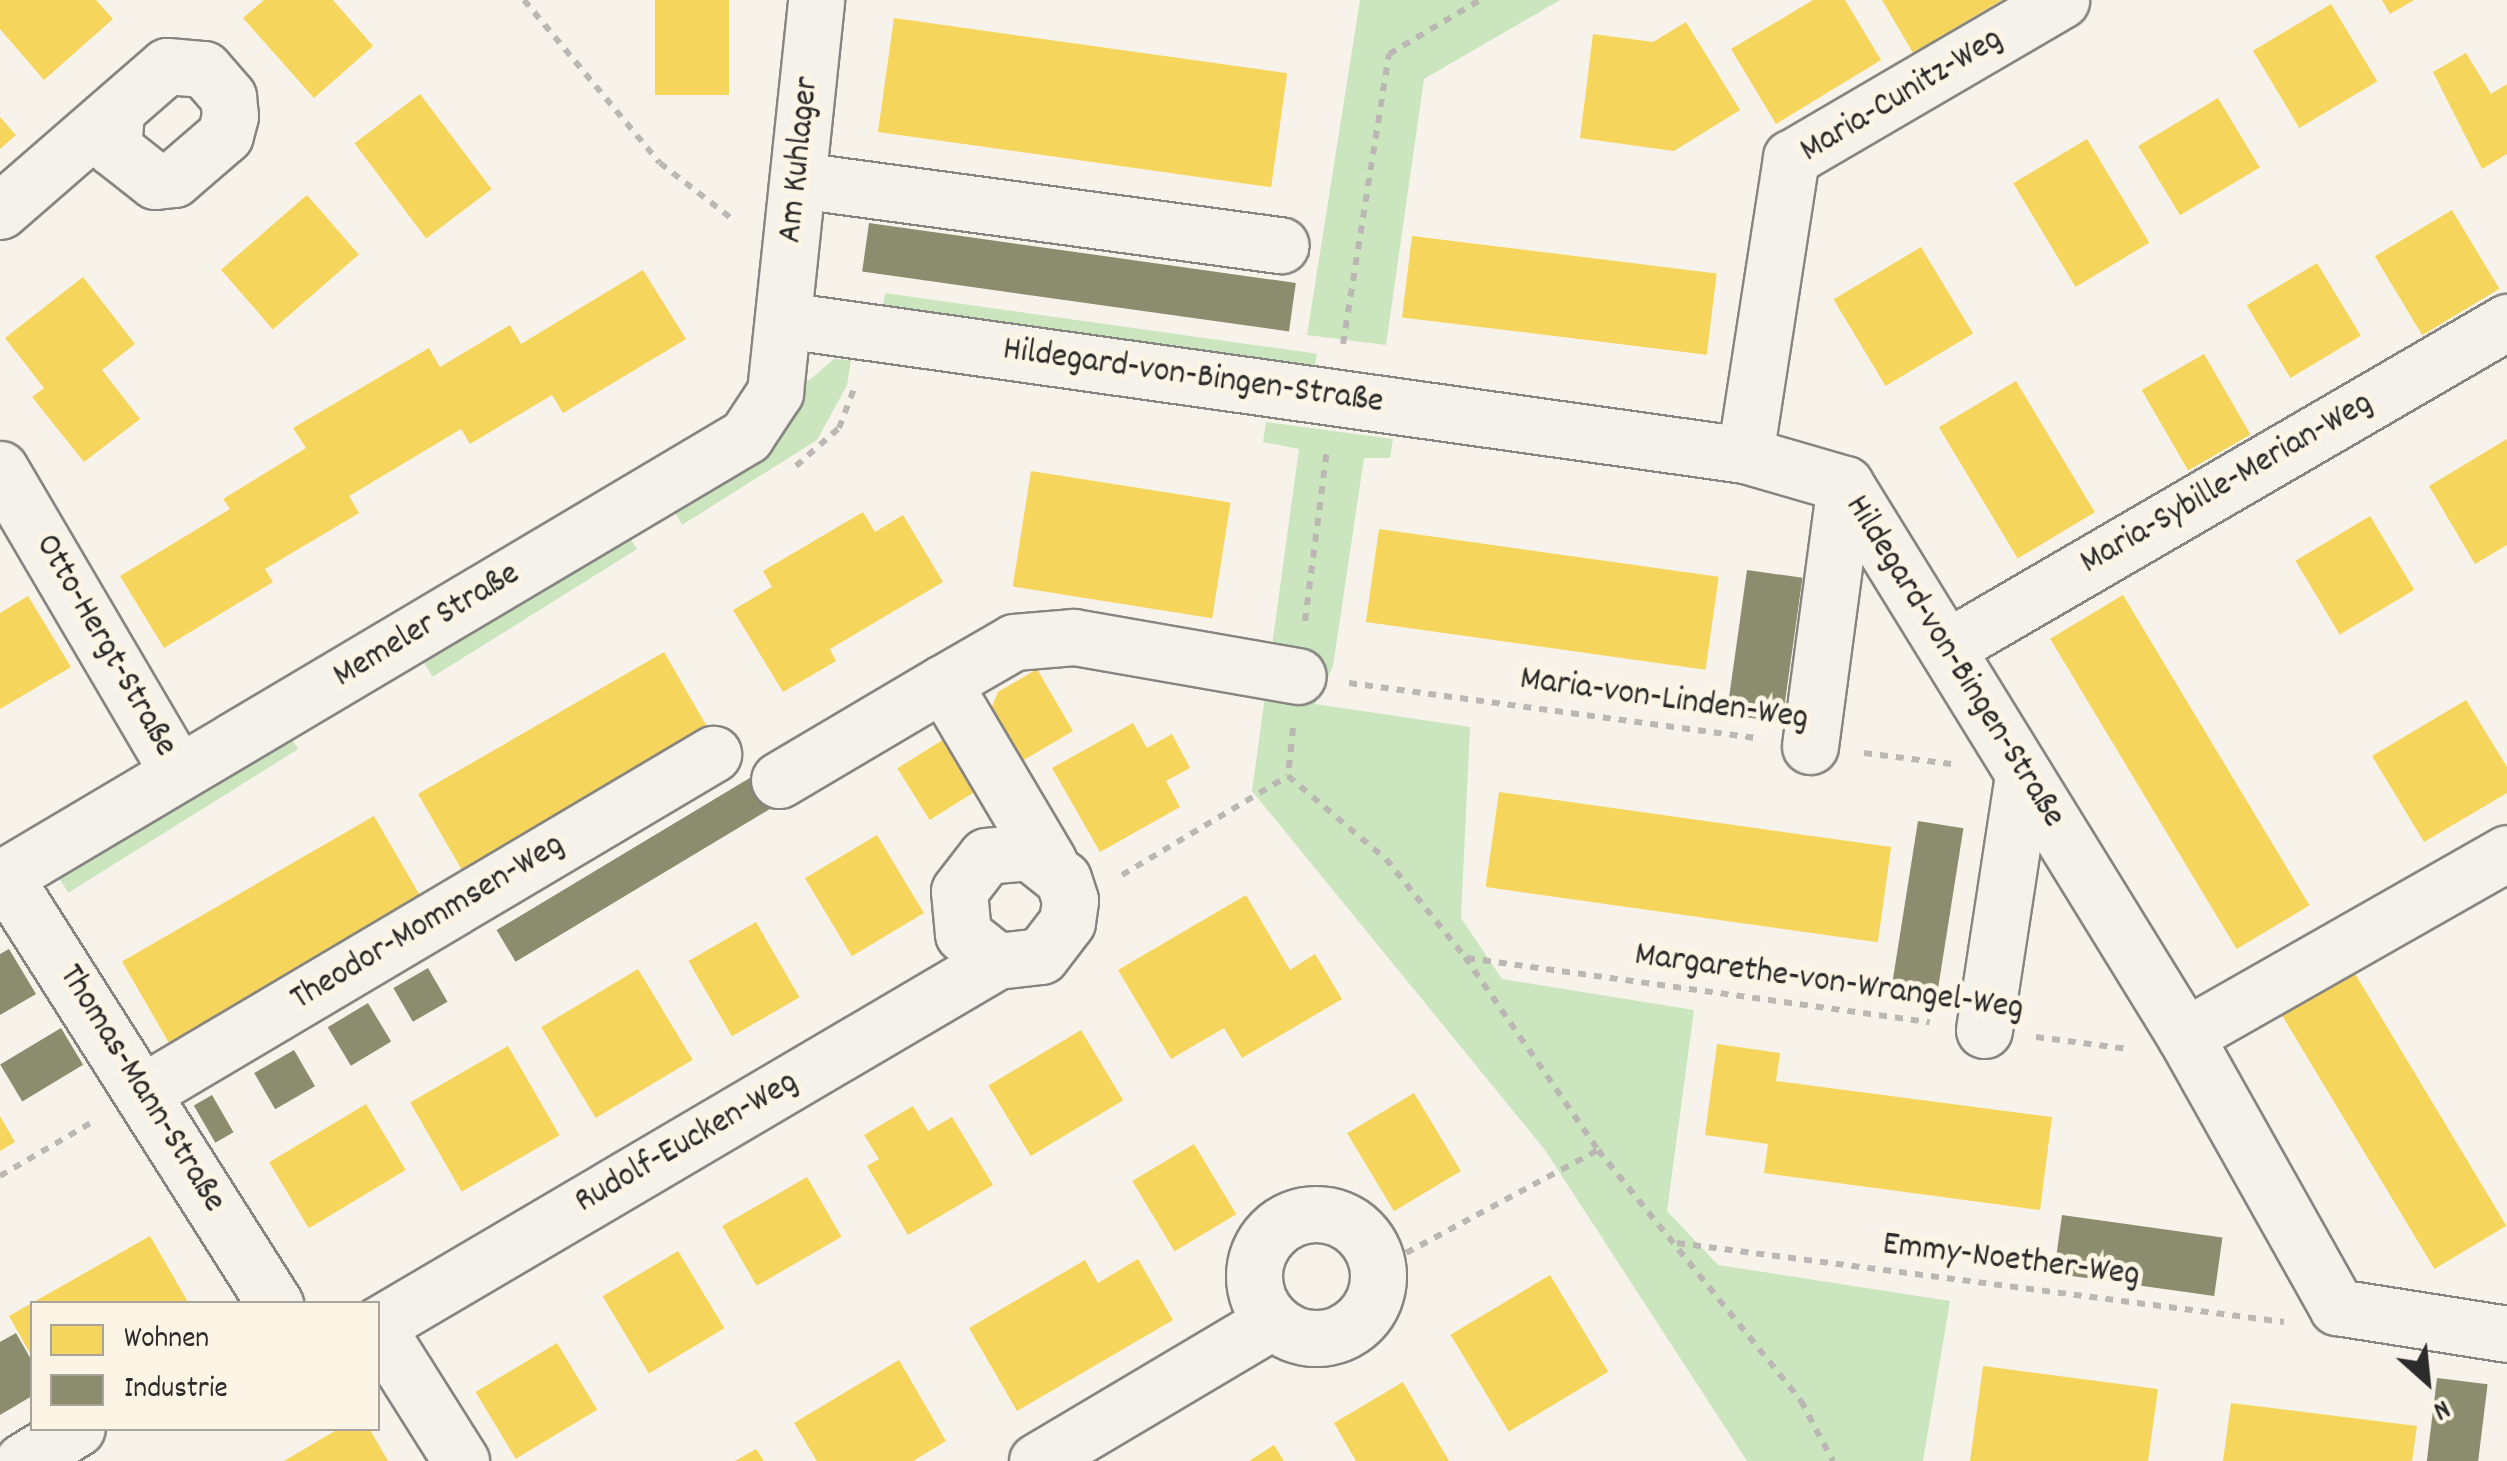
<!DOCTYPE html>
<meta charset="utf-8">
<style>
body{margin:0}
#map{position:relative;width:2507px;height:1461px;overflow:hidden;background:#f7f3ea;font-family:Dekko,sans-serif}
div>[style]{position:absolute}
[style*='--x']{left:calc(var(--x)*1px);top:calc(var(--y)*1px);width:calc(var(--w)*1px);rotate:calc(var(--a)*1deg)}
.green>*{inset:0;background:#cbe5bf;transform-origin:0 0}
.homes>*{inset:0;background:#f6d55c;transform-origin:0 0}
.industry>*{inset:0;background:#8c8c6e;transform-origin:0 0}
.path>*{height:6px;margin-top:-3px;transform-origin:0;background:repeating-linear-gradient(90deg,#bbb8b4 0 8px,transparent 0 16px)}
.roads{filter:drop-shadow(2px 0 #878581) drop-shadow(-2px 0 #878581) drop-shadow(0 2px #878581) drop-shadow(0 -2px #878581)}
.minor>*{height:55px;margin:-27.5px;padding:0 27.5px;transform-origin:27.5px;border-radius:27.5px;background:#f5f2ec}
.minor>.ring{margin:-27.5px;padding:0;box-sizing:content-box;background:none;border:55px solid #f5f2ec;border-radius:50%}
span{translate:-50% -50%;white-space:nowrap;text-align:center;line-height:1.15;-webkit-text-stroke:10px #fcf5e5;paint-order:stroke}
.street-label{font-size:35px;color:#2b2b2b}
.legend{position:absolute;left:30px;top:1301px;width:350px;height:130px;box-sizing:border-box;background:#fcf5e5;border:2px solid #a8a49b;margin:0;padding:12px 18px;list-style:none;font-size:30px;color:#2b2b2b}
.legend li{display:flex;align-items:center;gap:20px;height:50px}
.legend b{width:50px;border:2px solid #a8a49b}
.north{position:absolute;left:2377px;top:1331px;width:100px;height:100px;-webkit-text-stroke:8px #fcf5e5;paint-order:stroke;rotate:153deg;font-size:28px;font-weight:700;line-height:40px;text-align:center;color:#2b2b2b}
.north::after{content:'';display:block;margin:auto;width:35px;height:45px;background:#2b2b2b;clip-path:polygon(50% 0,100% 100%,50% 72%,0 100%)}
</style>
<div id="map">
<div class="green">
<i style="clip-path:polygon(1360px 0,1560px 0,1424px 79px,1386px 345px,1307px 335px)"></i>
<i style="left:885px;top:293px;width:436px;height:27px;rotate:8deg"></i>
<i style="clip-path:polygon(834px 359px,851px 360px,847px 385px,817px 440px,682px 525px,672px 507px,766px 451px,800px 388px)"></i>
<i style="clip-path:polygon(1266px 422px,1393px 439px,1390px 458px,1364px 458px,1333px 666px,1315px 704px,1470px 727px,1461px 918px,1502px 979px,1694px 1010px,1667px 1211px,1718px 1265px,1950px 1301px,1923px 1461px,1747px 1461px,1545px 1150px,1252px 791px,1299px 449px,1263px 442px)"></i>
<i style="left:627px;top:533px;width:19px;height:241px;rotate:58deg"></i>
<i style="left:288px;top:733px;width:19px;height:271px;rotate:58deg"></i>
</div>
<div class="homes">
<i style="clip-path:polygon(0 0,96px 0,113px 19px,44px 80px,0 29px)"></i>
<i style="clip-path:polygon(264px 0,333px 0,373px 46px,314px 98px,243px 18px)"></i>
<i style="left:655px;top:0;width:74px;height:95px"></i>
<i style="clip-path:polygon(1813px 0,1845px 0,1881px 60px,1776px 124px,1731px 49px)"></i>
<i style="clip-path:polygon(1882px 0,2002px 0,1913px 53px)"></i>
<i style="clip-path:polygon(2382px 0,2414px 0,2390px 14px)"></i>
<i style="left:2331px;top:4px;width:90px;height:91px;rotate:59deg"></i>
<i style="left:894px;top:18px;width:397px;height:115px;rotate:8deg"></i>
<i style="clip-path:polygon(1686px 22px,1740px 110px,1674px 151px,1580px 138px,1593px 34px,1653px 42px)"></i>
<i style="clip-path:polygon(2466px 53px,2491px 94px,2507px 84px,2507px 154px,2482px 169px,2433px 72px)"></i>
<i style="left:420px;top:94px;width:119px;height:82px;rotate:53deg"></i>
<i style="left:2218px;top:98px;width:81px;height:93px;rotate:59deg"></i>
<i style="clip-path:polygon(0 117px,16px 135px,0 149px)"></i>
<i style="left:2087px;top:139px;width:121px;height:86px;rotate:59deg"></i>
<i style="left:307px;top:195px;width:79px;height:114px;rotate:49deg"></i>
<i style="left:2452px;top:210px;width:92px;height:90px;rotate:59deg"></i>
<i style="left:1412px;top:236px;width:307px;height:82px;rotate:7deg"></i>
<i style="left:1921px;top:247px;width:101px;height:102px;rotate:59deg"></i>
<i style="left:2317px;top:263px;width:85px;height:82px;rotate:59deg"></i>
<i style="clip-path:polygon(643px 270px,686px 339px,563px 413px,552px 395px,470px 444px,461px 429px,349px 496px,359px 513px,265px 569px,273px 582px,164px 648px,120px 576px,230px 509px,223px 499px,306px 448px,293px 428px,429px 348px,440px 367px,510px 325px,521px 344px)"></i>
<i style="clip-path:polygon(83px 277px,135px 344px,102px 370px,140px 419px,84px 462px,32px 397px,44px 388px,5px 338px)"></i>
<i style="left:2204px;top:354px;width:93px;height:72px;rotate:60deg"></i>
<i style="left:2016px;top:381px;width:153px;height:90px;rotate:59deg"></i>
<i style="clip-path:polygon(2507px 439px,2507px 545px,2475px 564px,2429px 486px)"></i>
<i style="left:1031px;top:471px;width:202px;height:117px;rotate:9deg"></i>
<i style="clip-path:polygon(863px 512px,875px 532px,903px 515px,943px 582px,830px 649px,836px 661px,783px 692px,733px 610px,772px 587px,763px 571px)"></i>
<i style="left:2370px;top:516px;width:86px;height:87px;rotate:59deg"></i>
<i style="left:1379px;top:529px;width:343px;height:94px;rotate:8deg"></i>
<i style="left:2123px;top:595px;width:362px;height:85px;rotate:59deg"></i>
<i style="clip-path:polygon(28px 596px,71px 667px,0 709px,0 613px)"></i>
<i style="left:664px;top:652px;width:94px;height:284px;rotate:60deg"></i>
<i style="clip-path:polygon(1037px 669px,1073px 731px,1012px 767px,986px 721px,998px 692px)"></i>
<i style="clip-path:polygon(2466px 700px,2507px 767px,2507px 793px,2424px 842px,2372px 756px)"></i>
<i style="clip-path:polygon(1133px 723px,1147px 748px,1172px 734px,1190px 768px,1166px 781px,1180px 807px,1100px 852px,1052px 768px)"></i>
<i style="left:949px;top:736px;width:61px;height:61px;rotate:58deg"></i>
<i style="left:1499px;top:792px;width:396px;height:96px;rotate:8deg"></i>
<i style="left:374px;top:816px;width:95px;height:291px;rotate:60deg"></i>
<i style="left:877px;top:835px;width:91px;height:84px;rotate:59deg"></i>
<i style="clip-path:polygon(1246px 895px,1290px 970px,1315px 954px,1342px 999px,1242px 1058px,1224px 1028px,1171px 1059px,1118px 970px)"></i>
<i style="left:756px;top:922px;width:87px;height:78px;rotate:60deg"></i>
<i style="left:638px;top:969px;width:106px;height:113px;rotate:59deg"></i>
<i style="left:2354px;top:972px;width:296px;height:84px;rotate:59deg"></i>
<i style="left:1081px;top:1030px;width:82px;height:108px;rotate:59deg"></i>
<i style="clip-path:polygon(1717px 1044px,1780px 1053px,1776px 1081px,2052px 1117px,2040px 1210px,1764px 1173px,1768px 1144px,1705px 1135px)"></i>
<i style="left:508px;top:1046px;width:103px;height:113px;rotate:60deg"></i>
<i style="left:1414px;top:1093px;width:91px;height:78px;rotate:59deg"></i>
<i style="left:366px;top:1104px;width:77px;height:113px;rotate:59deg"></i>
<i style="clip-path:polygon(913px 1106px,928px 1131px,952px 1117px,993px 1185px,908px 1235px,867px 1166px,879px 1159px,864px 1135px)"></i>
<i style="clip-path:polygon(0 1116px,15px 1142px,0 1151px)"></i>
<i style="left:1194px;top:1144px;width:82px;height:72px;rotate:59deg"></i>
<i style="left:807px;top:1177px;width:69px;height:98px;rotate:60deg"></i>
<i style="clip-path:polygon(150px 1236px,188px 1302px,32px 1304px,32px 1357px,9px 1316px)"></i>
<i style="left:678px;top:1251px;width:90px;height:88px;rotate:59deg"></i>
<i style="clip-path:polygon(1138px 1259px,1173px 1320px,1017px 1411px,969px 1328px,1085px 1260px,1098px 1283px)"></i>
<i style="left:1550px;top:1275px;width:113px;height:116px;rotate:59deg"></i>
<i style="left:557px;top:1343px;width:78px;height:95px;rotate:59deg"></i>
<i style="clip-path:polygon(899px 1360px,946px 1441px,913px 1461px,817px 1461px,794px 1423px)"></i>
<i style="clip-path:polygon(1983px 1366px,2158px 1389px,2148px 1461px,1970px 1461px)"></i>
<i style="clip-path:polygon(1403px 1382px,1449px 1461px,1356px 1461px,1334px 1423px)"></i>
<i style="clip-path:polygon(2231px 1403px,2417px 1426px,2412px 1461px,2223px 1461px)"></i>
<i style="clip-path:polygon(340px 1428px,369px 1428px,388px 1461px,284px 1461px)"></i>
<i style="clip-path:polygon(1274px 1445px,1284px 1461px,1249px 1461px)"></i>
<i style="clip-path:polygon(756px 1449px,764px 1461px,735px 1461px)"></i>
</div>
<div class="industry">
<i style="left:869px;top:223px;width:431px;height:49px;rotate:8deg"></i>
<i style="left:1747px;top:570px;width:56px;height:146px;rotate:8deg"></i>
<i style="left:758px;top:773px;width:37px;height:305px;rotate:59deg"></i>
<i style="left:1918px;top:821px;width:46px;height:174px;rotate:9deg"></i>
<i style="clip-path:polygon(9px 949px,36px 994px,0 1015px,0 954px)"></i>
<i style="left:428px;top:968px;width:39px;height:40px;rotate:60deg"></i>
<i style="left:368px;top:1003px;width:45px;height:47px;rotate:59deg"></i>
<i style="left:61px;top:1028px;width:43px;height:71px;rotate:59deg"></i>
<i style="left:294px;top:1050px;width:42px;height:46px;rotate:60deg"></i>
<i style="left:212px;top:1095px;width:43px;height:21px;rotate:60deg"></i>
<i style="left:2062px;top:1215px;width:162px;height:59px;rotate:8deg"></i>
<i style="clip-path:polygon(16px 1333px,32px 1361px,32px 1396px,0 1415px,0 1342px)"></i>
<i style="left:2437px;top:1378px;width:51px;height:84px;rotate:7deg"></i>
</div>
<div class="path">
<i style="--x:524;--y:0;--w:212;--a:50.2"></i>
<i style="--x:660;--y:163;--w:96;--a:37.8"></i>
<i style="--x:1343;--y:344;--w:294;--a:-81"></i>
<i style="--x:1389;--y:54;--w:106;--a:-30.7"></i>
<i style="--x:796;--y:466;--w:57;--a:-41.5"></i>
<i style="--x:839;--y:428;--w:45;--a:-69.1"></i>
<i style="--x:1305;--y:621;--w:172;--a:-82.7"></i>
<i style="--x:1349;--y:683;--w:412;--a:7.7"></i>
<i style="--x:1293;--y:728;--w:48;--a:95.9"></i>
<i style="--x:1288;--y:776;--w:128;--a:40.3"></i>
<i style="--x:1386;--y:859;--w:126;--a:51.1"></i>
<i style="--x:1465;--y:957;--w:234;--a:55.4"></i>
<i style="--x:1598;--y:1150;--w:323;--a:51"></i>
<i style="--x:1801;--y:1401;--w:68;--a:61.9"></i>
<i style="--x:1864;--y:753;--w:88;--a:7.2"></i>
<i style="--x:1122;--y:875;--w:193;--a:-30.8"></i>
<i style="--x:1467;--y:958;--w:467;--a:7.9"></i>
<i style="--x:2036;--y:1037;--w:93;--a:7.4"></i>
<i style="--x:0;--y:1176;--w:109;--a:-30.3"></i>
<i style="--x:1677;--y:1243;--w:612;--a:7.42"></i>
<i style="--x:1378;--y:1268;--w:250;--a:-28.2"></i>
</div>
<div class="roads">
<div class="minor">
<i style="--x:798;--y:180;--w:487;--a:7.7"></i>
<i style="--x:0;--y:211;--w:221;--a:-41"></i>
<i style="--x:167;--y:66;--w:37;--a:5"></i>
<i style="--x:204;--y:69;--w:37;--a:49"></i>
<i style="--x:228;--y:97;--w:19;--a:84"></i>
<i style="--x:230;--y:116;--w:20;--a:105"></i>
<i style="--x:225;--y:135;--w:67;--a:139.2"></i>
<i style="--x:174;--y:179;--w:19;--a:174"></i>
<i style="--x:155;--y:181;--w:53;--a:-141.8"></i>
<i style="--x:113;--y:148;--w:37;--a:-85"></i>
<i style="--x:784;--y:320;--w:970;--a:8"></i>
<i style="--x:1745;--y:455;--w:104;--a:16.2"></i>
<i style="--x:1845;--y:484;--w:648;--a:58.37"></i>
<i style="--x:2185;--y:1036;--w:311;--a:60.7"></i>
<i style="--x:2337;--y:1307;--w:172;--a:9"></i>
<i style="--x:1745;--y:455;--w:301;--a:-81.2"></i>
<i style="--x:1791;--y:158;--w:313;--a:-30.3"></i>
<i style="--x:0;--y:469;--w:352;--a:59.6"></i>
<i style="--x:1948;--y:647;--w:647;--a:-30.17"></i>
<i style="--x:1810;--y:746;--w:264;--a:-82.4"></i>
<i style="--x:779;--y:780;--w:191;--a:-30.6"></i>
<i style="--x:1049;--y:862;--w:208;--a:-120.6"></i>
<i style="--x:943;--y:683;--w:82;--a:-30"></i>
<i style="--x:1014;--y:642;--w:60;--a:-4.8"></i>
<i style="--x:1074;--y:637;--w:227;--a:9.9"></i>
<i style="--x:4;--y:876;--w:507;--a:57.66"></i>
<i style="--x:0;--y:879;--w:868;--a:-30.7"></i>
<i style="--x:746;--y:436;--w:53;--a:-56.6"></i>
<i style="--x:775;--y:392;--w:394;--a:-84"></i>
<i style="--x:1984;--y:1030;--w:259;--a:-81.3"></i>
<i style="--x:2185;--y:1036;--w:370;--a:-29.6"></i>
<i style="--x:143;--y:1092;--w:663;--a:-30.67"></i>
<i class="ring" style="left:1254px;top:1214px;width:69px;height:69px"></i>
<i style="--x:378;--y:1325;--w:718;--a:-30.46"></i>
<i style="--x:997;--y:961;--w:44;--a:-6.5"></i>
<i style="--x:1041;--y:956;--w:43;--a:-52.6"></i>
<i style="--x:1067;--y:922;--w:22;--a:-82"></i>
<i style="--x:1070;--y:900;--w:22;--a:-108"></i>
<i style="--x:1063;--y:879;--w:43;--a:-141.5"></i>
<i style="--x:1029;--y:852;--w:43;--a:174.7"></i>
<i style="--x:986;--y:856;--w:44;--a:127.6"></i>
<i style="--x:959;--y:891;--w:43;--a:84.7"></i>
<i style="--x:963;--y:934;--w:43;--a:38.5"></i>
<i style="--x:378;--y:1329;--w:156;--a:57.8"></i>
<i style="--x:23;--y:1461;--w:63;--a:-31.4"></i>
<i style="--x:1037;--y:1461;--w:274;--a:-30.7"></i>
</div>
</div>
<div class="street-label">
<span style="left:1902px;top:96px;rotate:-31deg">Maria-Cunitz-Weg</span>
<span style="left:800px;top:160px;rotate:-84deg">Am Kuhlager</span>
<span style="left:1193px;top:377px;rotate:8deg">Hildegard-von-Bingen-Straße</span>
<span style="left:2227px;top:484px;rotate:-30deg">Maria-Sybille-Merian-Weg</span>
<span style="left:427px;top:626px;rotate:-31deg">Memeler Straße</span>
<span style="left:105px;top:646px;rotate:60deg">Otto-Hergt-Straße</span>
<span style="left:1954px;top:662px;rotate:58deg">Hildegard-von-Bingen-Straße</span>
<span style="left:1664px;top:700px;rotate:8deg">Maria-von-Linden-Weg</span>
<span style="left:428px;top:923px;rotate:-31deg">Theodor-Mommsen-Weg</span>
<span style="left:1829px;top:983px;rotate:8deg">Margarethe-von-Wrangel-Weg</span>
<span style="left:141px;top:1089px;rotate:58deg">Thomas-Mann-Straße</span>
<span style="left:687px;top:1143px;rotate:-30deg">Rudolf-Eucken-Weg</span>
<span style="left:2011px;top:1261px;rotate:7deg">Emmy-Noether-Weg</span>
</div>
<ul class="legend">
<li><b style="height:28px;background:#f6d55c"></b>Wohnen</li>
<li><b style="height:28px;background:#8c8c6e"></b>Industrie</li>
</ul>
<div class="north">N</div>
</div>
